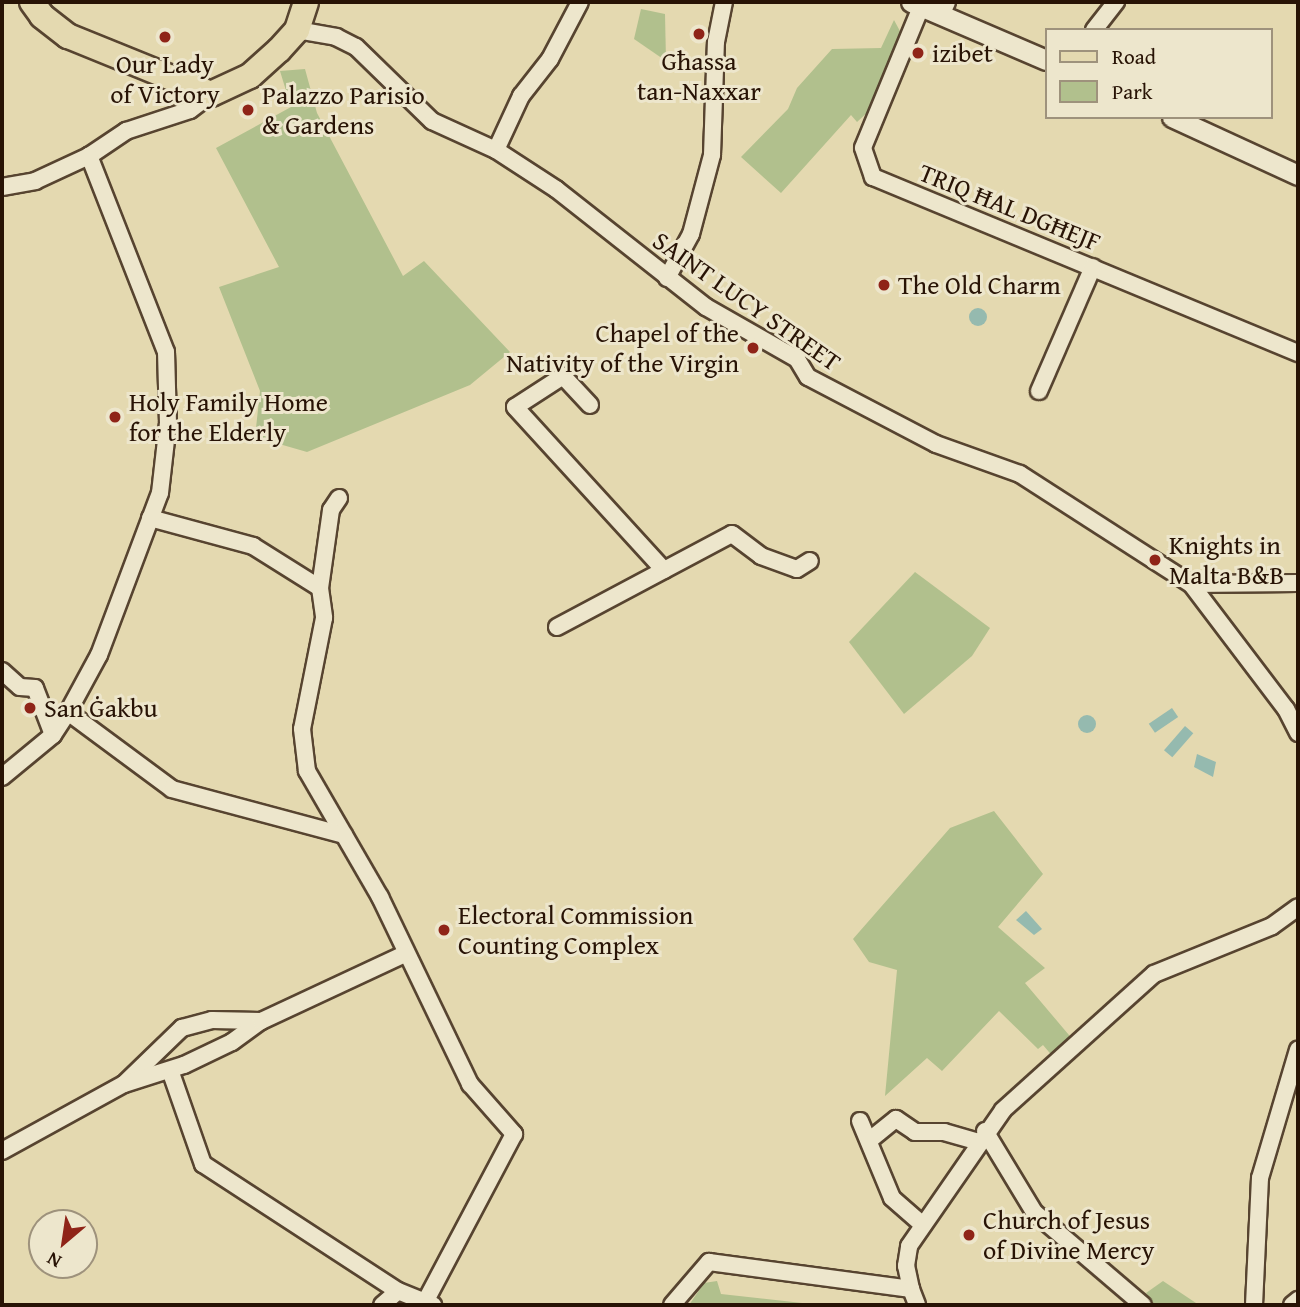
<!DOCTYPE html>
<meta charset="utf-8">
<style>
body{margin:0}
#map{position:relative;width:1300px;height:1307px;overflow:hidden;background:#e4d9b0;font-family:"Gentium Book Plus",serif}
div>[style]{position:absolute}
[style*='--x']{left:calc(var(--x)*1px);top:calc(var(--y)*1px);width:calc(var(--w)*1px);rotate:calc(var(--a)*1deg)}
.green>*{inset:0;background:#b1c08d}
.water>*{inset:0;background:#95baaf;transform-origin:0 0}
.round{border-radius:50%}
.roads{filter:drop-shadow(2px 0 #574430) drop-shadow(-2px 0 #574430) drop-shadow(0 2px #574430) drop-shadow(0 -2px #574430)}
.minor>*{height:16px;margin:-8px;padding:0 8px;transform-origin:8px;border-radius:8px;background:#ede6cc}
.tertiary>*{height:19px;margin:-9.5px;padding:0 9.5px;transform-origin:9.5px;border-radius:9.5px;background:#ede6cc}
.primary>*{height:24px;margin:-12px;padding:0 12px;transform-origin:12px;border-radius:12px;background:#e4d9b0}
.dots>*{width:19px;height:19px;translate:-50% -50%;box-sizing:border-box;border:4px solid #ede6cc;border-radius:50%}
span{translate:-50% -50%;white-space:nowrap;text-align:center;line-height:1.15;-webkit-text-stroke:6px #ede6cc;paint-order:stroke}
.poi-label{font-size:26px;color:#281305}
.left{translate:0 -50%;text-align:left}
.right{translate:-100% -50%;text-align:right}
.street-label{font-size:26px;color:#281305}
.frame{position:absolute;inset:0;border:4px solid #281305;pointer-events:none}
.legend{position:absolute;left:1045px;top:28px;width:228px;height:91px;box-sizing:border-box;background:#ede6cc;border:2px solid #9e927c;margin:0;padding:9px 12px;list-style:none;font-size:21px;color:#281305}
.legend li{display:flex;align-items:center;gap:14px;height:35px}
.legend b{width:35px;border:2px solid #9e927c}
.north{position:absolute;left:28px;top:1209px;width:70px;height:70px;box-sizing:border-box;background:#ede6cc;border:2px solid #9e927c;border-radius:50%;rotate:209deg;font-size:19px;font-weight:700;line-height:28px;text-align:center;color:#281305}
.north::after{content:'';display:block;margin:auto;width:24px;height:32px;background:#8f2418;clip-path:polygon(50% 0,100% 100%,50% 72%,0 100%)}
</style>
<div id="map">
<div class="green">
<i style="clip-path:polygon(641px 9px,665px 14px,666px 61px,634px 39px)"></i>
<i style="clip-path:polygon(894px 20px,901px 33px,870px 110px,857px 122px,851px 115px,781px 193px,741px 157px,788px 109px,797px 88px,832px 49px,881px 48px)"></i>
<i style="clip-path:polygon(305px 69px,317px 113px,403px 276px,424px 261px,510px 352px,470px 385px,307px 452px,255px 437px,260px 391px,219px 287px,279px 267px,216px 148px,291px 107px,280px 71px)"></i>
<i style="clip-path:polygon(915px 572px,990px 628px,972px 656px,904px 714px,849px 642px)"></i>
<i style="clip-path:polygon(994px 811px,1043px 874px,998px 927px,1045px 968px,1025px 983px,1074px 1041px,1054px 1058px,1043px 1045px,1038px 1049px,999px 1011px,942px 1071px,927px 1058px,885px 1096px,897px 970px,869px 962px,853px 939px,950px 828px)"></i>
<i style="clip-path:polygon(717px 1281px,721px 1294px,820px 1305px,689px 1305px,704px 1283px)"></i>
<i style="clip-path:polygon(1163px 1281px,1199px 1305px,1154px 1305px,1146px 1293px)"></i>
</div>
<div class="water">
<i class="round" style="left:969px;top:308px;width:18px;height:18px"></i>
<i style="left:1172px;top:708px;width:11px;height:28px;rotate:56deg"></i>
<i class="round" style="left:1078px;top:715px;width:18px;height:18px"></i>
<i style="left:1185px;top:726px;width:11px;height:32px;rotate:41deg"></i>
<i style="clip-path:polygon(1197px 754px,1216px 762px,1213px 777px,1194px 767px)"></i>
<i style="clip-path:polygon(1026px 911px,1042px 929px,1034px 935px,1016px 920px)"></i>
</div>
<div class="roads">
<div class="minor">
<i style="--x:921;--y:7;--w:152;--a:112.4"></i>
<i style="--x:863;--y:148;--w:31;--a:71"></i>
<i style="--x:873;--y:177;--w:460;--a:22.5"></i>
<i style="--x:941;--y:15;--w:14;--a:-65"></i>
<i style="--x:297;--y:30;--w:40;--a:10"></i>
<i style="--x:336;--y:37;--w:22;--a:27"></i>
<i style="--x:356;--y:47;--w:106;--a:44.2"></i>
<i style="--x:432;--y:121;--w:70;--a:24.4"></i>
<i style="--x:496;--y:150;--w:72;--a:33"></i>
<i style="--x:556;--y:189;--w:191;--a:38.2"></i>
<i style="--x:706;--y:307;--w:105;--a:29.7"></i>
<i style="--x:797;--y:359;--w:21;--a:59"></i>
<i style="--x:808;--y:377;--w:144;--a:27.6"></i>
<i style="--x:936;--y:444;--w:89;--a:19.7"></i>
<i style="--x:1020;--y:474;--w:203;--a:32.8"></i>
<i style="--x:1191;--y:584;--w:157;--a:52.8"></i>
<i style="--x:1286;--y:709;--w:27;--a:63"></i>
<i style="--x:1094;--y:30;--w:36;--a:-52"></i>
<i style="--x:496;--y:150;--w:60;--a:-65.2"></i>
<i style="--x:521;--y:96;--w:47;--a:-51.9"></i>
<i style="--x:550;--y:59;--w:64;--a:-62.2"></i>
<i style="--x:2;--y:187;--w:34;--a:-10"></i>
<i style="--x:35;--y:181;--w:60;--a:-24.8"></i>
<i style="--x:89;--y:156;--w:45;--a:-34"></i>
<i style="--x:126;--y:131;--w:67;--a:-18.2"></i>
<i style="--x:190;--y:110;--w:26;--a:-37"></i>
<i style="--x:667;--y:278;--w:50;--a:-61.4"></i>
<i style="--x:691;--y:234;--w:82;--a:-75.1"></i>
<i style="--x:712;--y:155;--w:113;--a:-88"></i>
<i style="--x:716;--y:42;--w:41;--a:-78.7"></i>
<i style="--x:1039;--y:391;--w:135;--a:-66.5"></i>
<i style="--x:590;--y:405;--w:40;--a:-133"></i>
<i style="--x:563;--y:376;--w:57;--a:147.1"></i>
<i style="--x:515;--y:407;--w:221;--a:47.6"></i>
<i style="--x:339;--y:498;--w:14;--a:124"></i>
<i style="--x:331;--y:510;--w:79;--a:98"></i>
<i style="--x:320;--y:588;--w:30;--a:82"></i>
<i style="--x:324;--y:618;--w:113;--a:101.2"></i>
<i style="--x:302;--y:729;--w:42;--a:83.2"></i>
<i style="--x:307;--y:771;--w:146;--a:59.9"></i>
<i style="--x:380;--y:897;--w:208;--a:64.3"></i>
<i style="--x:470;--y:1084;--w:67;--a:48.7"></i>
<i style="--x:514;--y:1134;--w:190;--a:117.9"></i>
<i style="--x:150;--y:518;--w:107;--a:15.2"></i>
<i style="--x:253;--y:546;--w:79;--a:32.1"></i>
<i style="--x:1191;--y:584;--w:107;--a:-0.5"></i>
<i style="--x:557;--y:627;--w:198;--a:-28"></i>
<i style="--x:732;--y:534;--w:36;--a:37"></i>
<i style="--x:761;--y:556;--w:38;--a:20"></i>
<i style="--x:797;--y:569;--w:15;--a:-32"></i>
<i style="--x:2;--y:671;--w:24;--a:42"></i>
<i style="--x:20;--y:687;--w:15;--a:4"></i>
<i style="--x:35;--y:688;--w:50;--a:69"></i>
<i style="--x:68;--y:712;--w:129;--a:36.5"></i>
<i style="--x:172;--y:789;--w:178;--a:15"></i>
<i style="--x:2;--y:777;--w:66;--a:-39.5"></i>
<i style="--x:53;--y:735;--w:27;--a:-57"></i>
<i style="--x:68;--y:712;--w:65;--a:-61.5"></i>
<i style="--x:99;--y:655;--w:173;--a:-69.4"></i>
<i style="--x:160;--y:493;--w:70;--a:-83.5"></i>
<i style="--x:168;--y:423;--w:71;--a:-91.6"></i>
<i style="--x:166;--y:352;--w:211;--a:-111.4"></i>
<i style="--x:170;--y:1070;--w:100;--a:70.7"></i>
<i style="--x:203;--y:1164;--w:233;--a:33.1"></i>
<i style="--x:398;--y:1291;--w:38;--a:22"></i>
<i style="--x:126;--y:1082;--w:78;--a:-44"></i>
<i style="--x:182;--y:1028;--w:31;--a:-15"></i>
<i style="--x:212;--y:1020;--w:49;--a:1.2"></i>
<i style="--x:860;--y:1121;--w:83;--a:67.4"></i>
<i style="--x:892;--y:1198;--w:41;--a:41.1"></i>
<i style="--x:985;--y:1131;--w:95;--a:58.8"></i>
<i style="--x:1034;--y:1212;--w:143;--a:40.5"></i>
<i style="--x:871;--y:1139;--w:32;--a:-39"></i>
<i style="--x:896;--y:1119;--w:23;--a:34"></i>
<i style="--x:915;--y:1132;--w:29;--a:0"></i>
<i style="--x:944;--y:1132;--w:35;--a:16"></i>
<i style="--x:2;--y:1151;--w:139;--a:-28.8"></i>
<i style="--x:124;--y:1084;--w:63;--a:-17.6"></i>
<i style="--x:184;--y:1065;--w:53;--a:-25.6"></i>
<i style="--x:232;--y:1042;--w:36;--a:-36"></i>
<i style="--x:261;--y:1021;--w:159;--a:-25"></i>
<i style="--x:911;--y:1289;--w:24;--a:-102"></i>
<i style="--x:906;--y:1266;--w:20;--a:-81"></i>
<i style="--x:909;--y:1246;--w:165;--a:-55.3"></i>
<i style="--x:1003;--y:1110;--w:203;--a:-42"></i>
<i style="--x:1154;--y:974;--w:127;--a:-22.1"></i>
<i style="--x:1272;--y:926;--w:32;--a:-36"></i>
<i style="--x:382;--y:1305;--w:21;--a:-41"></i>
<i style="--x:672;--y:1305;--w:57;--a:-49.3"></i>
<i style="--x:709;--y:1262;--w:204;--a:7.6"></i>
<i style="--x:911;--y:1289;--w:17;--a:69"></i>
<i style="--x:1254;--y:1305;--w:127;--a:-87.3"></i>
<i style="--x:1260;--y:1178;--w:134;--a:-73.5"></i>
<i style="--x:1292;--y:1305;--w:8;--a:-40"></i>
</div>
<div class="tertiary">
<i style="--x:911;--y:2;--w:147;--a:23.2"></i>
<i style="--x:1172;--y:117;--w:139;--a:24.7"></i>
</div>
<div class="primary">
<i style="--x:32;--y:2;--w:17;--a:54"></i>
<i style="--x:42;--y:16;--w:33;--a:38"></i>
<i style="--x:68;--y:36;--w:154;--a:22.1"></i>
<i style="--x:211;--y:94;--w:43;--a:-24.8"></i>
<i style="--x:250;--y:76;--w:39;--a:-42"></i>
<i style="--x:279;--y:50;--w:27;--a:-48"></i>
<i style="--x:297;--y:30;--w:29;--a:-72"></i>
</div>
</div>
<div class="dots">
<i style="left:699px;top:34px;background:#8f2418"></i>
<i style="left:165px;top:37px;background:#8f2418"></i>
<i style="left:918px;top:53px;background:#8f2418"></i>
<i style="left:248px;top:110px;background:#8f2418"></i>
<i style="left:884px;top:285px;background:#8f2418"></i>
<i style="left:753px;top:348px;background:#8f2418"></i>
<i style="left:115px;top:417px;background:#8f2418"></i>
<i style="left:1155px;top:560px;background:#8f2418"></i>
<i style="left:30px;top:708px;background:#8f2418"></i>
<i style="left:444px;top:930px;background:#8f2418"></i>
<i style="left:969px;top:1235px;background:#8f2418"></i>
</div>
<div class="poi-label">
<span class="left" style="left:932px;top:53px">izibet</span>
<span style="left:699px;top:76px">Għassa<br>tan-Naxxar</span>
<span style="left:165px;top:79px">Our Lady<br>of Victory</span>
<span class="left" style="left:262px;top:110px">Palazzo Parisio<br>&amp; Gardens</span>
<span class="left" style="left:898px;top:285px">The Old Charm</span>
<span class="right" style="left:739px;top:348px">Chapel of the<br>Nativity of the Virgin</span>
<span class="left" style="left:129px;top:417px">Holy Family Home<br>for the Elderly</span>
<span class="left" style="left:1169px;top:560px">Knights in<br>Malta B&amp;B</span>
<span class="left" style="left:44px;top:708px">San Ġakbu</span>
<span class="left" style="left:458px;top:930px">Electoral Commission<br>Counting Complex</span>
<span class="left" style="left:983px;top:1235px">Church of Jesus<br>of Divine Mercy</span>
</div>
<div class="street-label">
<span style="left:1010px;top:207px;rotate:22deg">TRIQ ĦAL DGĦEJF</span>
<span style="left:747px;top:301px;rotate:35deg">SAINT LUCY STREET</span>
</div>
<div class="frame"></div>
<ul class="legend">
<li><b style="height:9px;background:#e4d9b0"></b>Road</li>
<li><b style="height:19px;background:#b1c08d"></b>Park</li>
</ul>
<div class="north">N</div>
</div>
